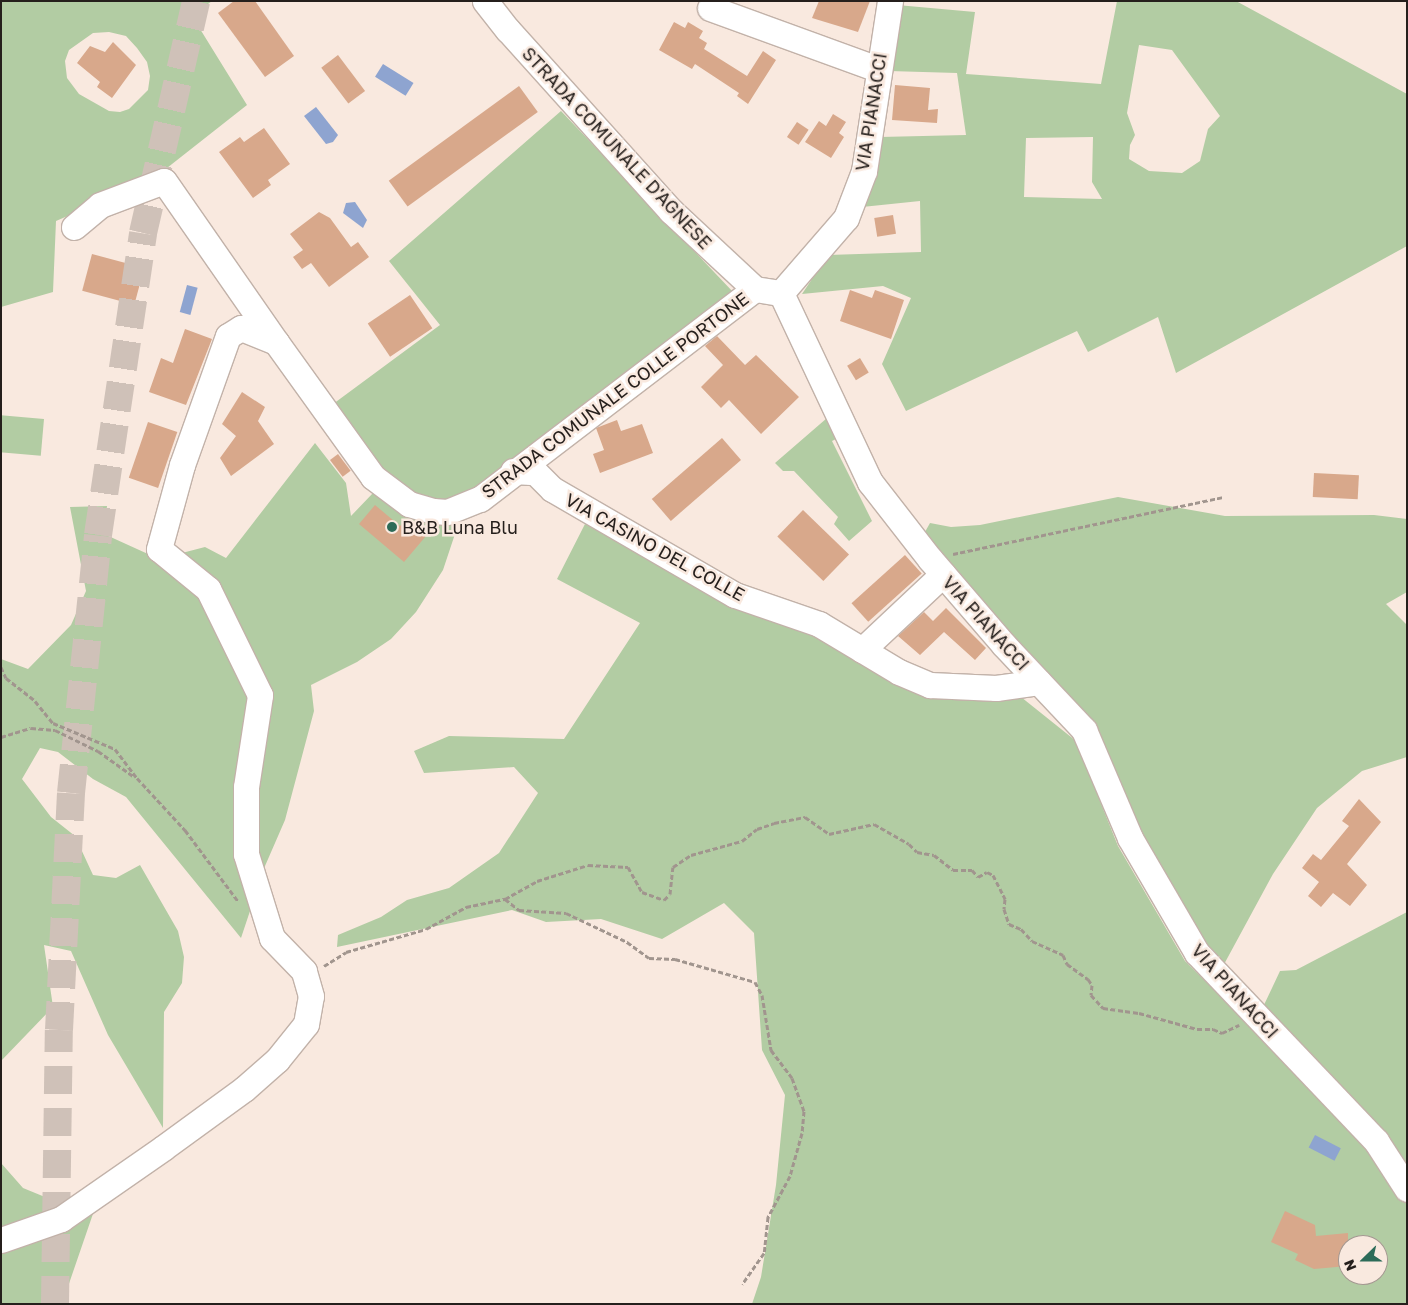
<!DOCTYPE html>
<style>
body{margin:0}
#map{position:relative;width:1408px;height:1305px;overflow:hidden;background:#f9e9df;font-family:"Golos Text",sans-serif}
div>[style]{position:absolute}
[style*='--x']{left:calc(var(--x)*1px);top:calc(var(--y)*1px);width:calc(var(--w)*1px);rotate:calc(var(--a)*1deg)}
.green>*{inset:0;background:#b2cca3;transform-origin:0 0}
.water>*{inset:0;background:#8ea4d0;transform-origin:0 0}
.building>*{inset:0;background:#d8a88b;transform-origin:0 0}
.highway-tunnel>*{height:28px;margin-top:-14px;transform-origin:0;background:repeating-linear-gradient(90deg,#cfc1b8 0 28px,transparent 0 42px)}
.path>*{height:3px;margin-top:-1.5px;transform-origin:0;background:repeating-linear-gradient(90deg,#a1958e 0 5px,transparent 0 7.5px)}
.roads{filter:drop-shadow(1px 0 #c2b2a9) drop-shadow(-1px 0 #c2b2a9) drop-shadow(0 1px #c2b2a9) drop-shadow(0 -1px #c2b2a9)}
.minor>*{height:25px;margin:-12.5px;padding:0 12.5px;transform-origin:12.5px;border-radius:12.5px;background:#fff}
.dots>*{width:14px;height:14px;translate:-50% -50%;box-sizing:border-box;border:2px solid #f9e9df;border-radius:50%}
span{translate:-50% -50%;white-space:nowrap;text-align:center;line-height:1.15;-webkit-text-stroke:5px #f9e9df;paint-order:stroke}
.street-label{font-size:18px;color:#251f1c}
.poi-label{font-size:18px;color:#251f1c}
.left{translate:0 -50%;text-align:left}
.frame{position:absolute;inset:0;border:2px solid #251f1c;pointer-events:none}
.north{position:absolute;left:1338px;top:1235px;width:50px;height:50px;box-sizing:border-box;background:#f9e9df;border:1px solid #a49891;border-radius:50%;rotate:248deg;font-size:14px;font-weight:700;line-height:20px;text-align:center;color:#251f1c}
.north::after{content:'';display:block;margin:auto;width:18px;height:22px;background:#2c6b58;clip-path:polygon(50% 0,100% 100%,50% 72%,0 100%)}
</style>
<div id="map">
<div class="green">
<i style="clip-path:polygon(evenodd,1px 1px,212px 1px,192px 16px,247px 105px,153px 179px,56px 221px,53px 292px,1px 307px,1px 1px,109px 32px,126px 36px,137px 48px,147px 62px,150px 76px,148px 90px,129px 109px,120px 112px,109px 111px,79px 94px,67px 78px,65px 61px,69px 50px,93px 33px,109px 32px)"></i>
<i style="clip-path:polygon(evenodd,1117px 1px,1236px 1px,1407px 94px,1407px 246px,1176px 373px,1158px 317px,1088px 352px,1077px 331px,906px 411px,882px 364px,911px 298px,883px 286px,802px 294px,828px 255px,921px 252px,920px 201px,862px 207px,880px 137px,966px 135px,957px 73px,889px 71px,897px 5px,975px 12px,966px 74px,1101px 84px,1117px 1px,1139px 45px,1172px 50px,1220px 116px,1208px 129px,1200px 161px,1182px 173px,1149px 171px,1129px 159px,1130px 145px,1135px 135px,1127px 113px,1139px 45px,1117px 1px,1093px 137px,1092px 182px,1102px 199px,1024px 197px,1026px 138px,1093px 137px)"></i>
<i style="clip-path:polygon(561px 111px,734px 293px,451px 505px,404px 494px,329px 407px,440px 325px,389px 261px)"></i>
<i style="clip-path:polygon(827px 418px,838px 438px,832px 441px,872px 521px,849px 541px,834px 524px,838px 517px,794px 471px,783px 471px,775px 463px)"></i>
<i style="left:44px;top:419px;width:37px;height:43px;rotate:95deg"></i>
<i style="clip-path:polygon(315px 443px,346px 483px,351px 516px,373px 493px,377px 493px,427px 521px,459px 522px,443px 570px,416px 612px,391px 639px,357px 662px,311px 685px,314px 711px,285px 820px,265px 866px,241px 938px,126px 797px,93px 779px,58px 752px,40px 748px,22px 779px,51px 817px,75px 836px,93px 875px,116px 878px,140px 865px,178px 931px,184px 957px,182px 983px,164px 1012px,163px 1128px,108px 1035px,71px 951px,44px 945px,53px 1007px,1px 1061px,1px 659px,28px 669px,71px 625px,86px 591px,70px 507px,107px 506px,104px 534px,159px 559px,205px 547px,226px 558px)"></i>
<i style="clip-path:polygon(1118px 497px,1225px 516px,1374px 515px,1407px 519px,1407px 592px,1386px 604px,1407px 625px,1407px 757px,1362px 771px,1317px 808px,1273px 874px,1222px 968px,1200px 945px,1134px 834px,1099px 748px,921px 539px,930px 523px,951px 527px,980px 525px)"></i>
<i style="clip-path:polygon(evenodd,585px 524px,731px 604px,811px 634px,895px 680px,1021px 697px,1076px 741px,1118px 846px,1185px 961px,1375px 1147px,1407px 1196px,1407px 1304px,752px 1304px,761px 1277px,776px 1185px,785px 1095px,762px 1050px,754px 933px,724px 903px,662px 939px,601px 919px,546px 922px,512px 910px,337px 947px,338px 935px,381px 917px,407px 900px,449px 888px,499px 853px,538px 793px,514px 767px,424px 773px,414px 751px,449px 736px,564px 739px,640px 623px,557px 579px,585px 524px,1348px 1245px,1378px 1245px,1378px 1275px,1348px 1275px,1348px 1245px)"></i>
<i style="clip-path:polygon(1407px 912px,1407px 1176px,1263px 1007px,1280px 971px,1296px 970px)"></i>
<i style="clip-path:polygon(1px 1163px,23px 1188px,62px 1204px,96px 1205px,62px 1304px,1px 1304px)"></i>
</div>
<div class="water">
<i style="left:383px;top:64px;width:36px;height:15px;rotate:32deg"></i>
<i style="clip-path:polygon(316px 107px,338px 135px,333px 142px,326px 144px,304px 116px)"></i>
<i style="clip-path:polygon(355px 202px,367px 220px,363px 228px,343px 213px,346px 203px)"></i>
<i style="left:187px;top:285px;width:11px;height:28px;rotate:15deg"></i>
<i style="left:1315px;top:1135px;width:29px;height:14px;rotate:27deg"></i>
</div>
<div class="building">
<i style="clip-path:polygon(234px 1px,255px 1px,294px 56px,265px 77px,218px 13px)"></i>
<i style="clip-path:polygon(819px 1px,870px 1px,858px 32px,812px 18px)"></i>
<i style="clip-path:polygon(674px 22px,685px 28px,688px 22px,703px 31px,699px 38px,707px 43px,704px 49px,747px 76px,763px 51px,776px 60px,748px 104px,737px 96px,739px 93px,695px 64px,692px 69px,659px 50px)"></i>
<i style="clip-path:polygon(113px 42px,136px 65px,112px 98px,97px 87px,100px 82px,77px 63px,90px 46px,105px 52px)"></i>
<i style="left:338px;top:55px;width:45px;height:21px;rotate:53deg"></i>
<i style="clip-path:polygon(895px 85px,930px 88px,928px 110px,938px 109px,937px 123px,892px 120px)"></i>
<i style="left:519px;top:86px;width:32px;height:161px;rotate:54deg"></i>
<i style="clip-path:polygon(833px 114px,846px 122px,839px 133px,844px 137px,831px 158px,805px 142px,819px 121px,826px 126px)"></i>
<i style="left:797px;top:122px;width:14px;height:18px;rotate:34deg"></i>
<i style="clip-path:polygon(264px 128px,290px 164px,268px 180px,271px 185px,253px 198px,219px 152px,240px 137px,244px 142px)"></i>
<i style="clip-path:polygon(319px 212px,330px 218px,351px 247px,358px 242px,369px 257px,329px 287px,311px 263px,302px 269px,293px 257px,303px 250px,290px 234px)"></i>
<i style="left:893px;top:215px;width:19px;height:19px;rotate:81deg"></i>
<i style="left:92px;top:254px;width:54px;height:38px;rotate:15deg"></i>
<i style="clip-path:polygon(850px 290px,872px 298px,875px 290px,904px 300px,891px 339px,840px 321px)"></i>
<i style="left:410px;top:295px;width:40px;height:51px;rotate:56deg"></i>
<i style="clip-path:polygon(185px 329px,212px 339px,186px 405px,149px 392px,161px 358px,173px 363px)"></i>
<i style="clip-path:polygon(717px 336px,745px 365px,756px 355px,799px 397px,761px 434px,729px 400px,721px 408px,701px 387px,723px 365px,705px 346px)"></i>
<i style="left:860px;top:358px;width:17px;height:15px;rotate:59deg"></i>
<i style="clip-path:polygon(242px 392px,265px 407px,258px 421px,274px 444px,231px 476px,220px 458px,236px 436px,222px 424px)"></i>
<i style="clip-path:polygon(617px 420px,621px 431px,642px 424px,653px 453px,600px 473px,593px 454px,604px 450px,596px 428px)"></i>
<i style="left:148px;top:422px;width:31px;height:59px;rotate:19deg"></i>
<i style="left:722px;top:438px;width:29px;height:93px;rotate:49deg"></i>
<i style="left:338px;top:454px;width:21px;height:10px;rotate:53deg"></i>
<i style="left:1314px;top:473px;width:45px;height:24px;rotate:3deg"></i>
<i style="clip-path:polygon(375px 505px,400px 526px,406px 519px,426px 536px,404px 562px,359px 524px)"></i>
<i style="left:803px;top:510px;width:64px;height:37px;rotate:44deg"></i>
<i style="left:905px;top:555px;width:25px;height:72px;rotate:48deg"></i>
<i style="clip-path:polygon(946px 608px,986px 648px,975px 660px,944px 632px,920px 655px,898px 636px,924px 612px,933px 621px)"></i>
<i style="clip-path:polygon(1359px 799px,1381px 822px,1347px 864px,1367px 885px,1350px 906px,1333px 893px,1321px 907px,1308px 896px,1319px 882px,1302px 868px,1313px 854px,1321px 860px,1349px 826px,1342px 821px)"></i>
<i style="clip-path:polygon(1285px 1211px,1315px 1225px,1316px 1236px,1348px 1233px,1348px 1266px,1314px 1269px,1295px 1260px,1298px 1254px,1271px 1242px)"></i>
</div>
<div class="highway-tunnel">
<i style="--x:55;--y:1304;--w:274;--a:-89.2"></i>
<i style="--x:59;--y:1030;--w:237;--a:-87.1"></i>
<i style="--x:71;--y:793;--w:259;--a:-84"></i>
<i style="--x:98;--y:535;--w:305;--a:-81.5"></i>
<i style="--x:143;--y:233;--w:238;--a:-77.1"></i>
</div>
<div class="path">
<i style="--x:953;--y:554;--w:277;--a:-11.9"></i>
<i style="--x:1;--y:667;--w:12;--a:66"></i>
<i style="--x:6;--y:678;--w:37;--a:38"></i>
<i style="--x:35;--y:701;--w:28;--a:51"></i>
<i style="--x:53;--y:723;--w:67;--a:22.8"></i>
<i style="--x:115;--y:749;--w:36;--a:53"></i>
<i style="--x:137;--y:778;--w:71;--a:47.3"></i>
<i style="--x:185;--y:830;--w:89;--a:53.3"></i>
<i style="--x:1;--y:737;--w:31;--a:-17"></i>
<i style="--x:31;--y:728;--w:24;--a:5"></i>
<i style="--x:55;--y:730;--w:48;--a:26"></i>
<i style="--x:98;--y:751;--w:43;--a:35.5"></i>
<i style="--x:505;--y:899;--w:18;--a:38"></i>
<i style="--x:519;--y:910;--w:47;--a:3.7"></i>
<i style="--x:566;--y:913;--w:68;--a:25.4"></i>
<i style="--x:627;--y:942;--w:27;--a:36"></i>
<i style="--x:649;--y:958;--w:26;--a:2"></i>
<i style="--x:675;--y:959;--w:83;--a:16"></i>
<i style="--x:755;--y:982;--w:15;--a:62"></i>
<i style="--x:762;--y:995;--w:56;--a:80.7"></i>
<i style="--x:771;--y:1050;--w:35;--a:53"></i>
<i style="--x:792;--y:1078;--w:35;--a:70"></i>
<i style="--x:804;--y:1111;--w:22;--a:95"></i>
<i style="--x:802;--y:1133;--w:45;--a:105.6"></i>
<i style="--x:790;--y:1176;--w:47;--a:118.2"></i>
<i style="--x:768;--y:1217;--w:36;--a:96"></i>
<i style="--x:764;--y:1253;--w:38;--a:125"></i>
<i style="--x:324;--y:966;--w:26;--a:-32"></i>
<i style="--x:346;--y:952;--w:83;--a:-16"></i>
<i style="--x:426;--y:929;--w:46;--a:-28.8"></i>
<i style="--x:466;--y:907;--w:40;--a:-12"></i>
<i style="--x:505;--y:899;--w:37;--a:-29"></i>
<i style="--x:537;--y:881;--w:53;--a:-17.4"></i>
<i style="--x:588;--y:865;--w:40;--a:2.9"></i>
<i style="--x:628;--y:867;--w:29;--a:61"></i>
<i style="--x:642;--y:892;--w:23;--a:20"></i>
<i style="--x:664;--y:900;--w:8;--a:-45"></i>
<i style="--x:670;--y:894;--w:27;--a:-84"></i>
<i style="--x:673;--y:867;--w:22;--a:-34"></i>
<i style="--x:691;--y:855;--w:53;--a:-15.4"></i>
<i style="--x:742;--y:841;--w:19;--a:-39"></i>
<i style="--x:757;--y:829;--w:18;--a:-19"></i>
<i style="--x:774;--y:823;--w:32;--a:-11"></i>
<i style="--x:805;--y:817;--w:29;--a:35"></i>
<i style="--x:829;--y:834;--w:46;--a:-12.5"></i>
<i style="--x:874;--y:824;--w:40;--a:29.7"></i>
<i style="--x:909;--y:844;--w:11;--a:45"></i>
<i style="--x:917;--y:852;--w:17;--a:10"></i>
<i style="--x:934;--y:855;--w:24;--a:38"></i>
<i style="--x:953;--y:870;--w:19;--a:0"></i>
<i style="--x:972;--y:870;--w:9;--a:49"></i>
<i style="--x:978;--y:877;--w:10;--a:-29"></i>
<i style="--x:987;--y:872;--w:7;--a:27"></i>
<i style="--x:993;--y:875;--w:27;--a:63"></i>
<i style="--x:1005;--y:899;--w:10;--a:96"></i>
<i style="--x:1004;--y:909;--w:16;--a:72"></i>
<i style="--x:1009;--y:924;--w:13;--a:23"></i>
<i style="--x:1021;--y:929;--w:16;--a:47"></i>
<i style="--x:1032;--y:941;--w:34;--a:24"></i>
<i style="--x:1063;--y:955;--w:10;--a:66"></i>
<i style="--x:1067;--y:964;--w:26;--a:36"></i>
<i style="--x:1088;--y:979;--w:7;--a:56"></i>
<i style="--x:1092;--y:985;--w:10;--a:96"></i>
<i style="--x:1091;--y:995;--w:18;--a:47"></i>
<i style="--x:1103;--y:1008;--w:36;--a:8"></i>
<i style="--x:1139;--y:1013;--w:60;--a:15.4"></i>
<i style="--x:1197;--y:1029;--w:16;--a:0"></i>
<i style="--x:1213;--y:1029;--w:10;--a:24"></i>
<i style="--x:1222;--y:1033;--w:19;--a:-25"></i>
</div>
<div class="roads">
<div class="minor">
<i style="--x:485;--y:1;--w:37;--a:52"></i>
<i style="--x:508;--y:30;--w:244;--a:48"></i>
<i style="--x:671;--y:211;--w:115;--a:42.9"></i>
<i style="--x:710;--y:8;--w:179;--a:20"></i>
<i style="--x:74;--y:227;--w:34;--a:-40"></i>
<i style="--x:100;--y:205;--w:68;--a:-20.6"></i>
<i style="--x:164;--y:181;--w:196;--a:55.2"></i>
<i style="--x:781;--y:293;--w:209;--a:64.8"></i>
<i style="--x:870;--y:482;--w:98;--a:52.1"></i>
<i style="--x:930;--y:559;--w:113;--a:49.3"></i>
<i style="--x:1004;--y:645;--w:117;--a:46.7"></i>
<i style="--x:1084;--y:730;--w:117;--a:66.9"></i>
<i style="--x:1130;--y:838;--w:133;--a:59.8"></i>
<i style="--x:1197;--y:953;--w:260;--a:46.4"></i>
<i style="--x:1376;--y:1141;--w:57;--a:57.1"></i>
<i style="--x:781;--y:293;--w:99;--a:-49.1"></i>
<i style="--x:846;--y:218;--w:50;--a:-69"></i>
<i style="--x:864;--y:171;--w:172;--a:-81.3"></i>
<i style="--x:513;--y:471;--w:22;--a:3"></i>
<i style="--x:535;--y:472;--w:24;--a:45"></i>
<i style="--x:552;--y:489;--w:211;--a:30.1"></i>
<i style="--x:735;--y:595;--w:89;--a:19"></i>
<i style="--x:819;--y:624;--w:93;--a:31"></i>
<i style="--x:899;--y:672;--w:34;--a:23"></i>
<i style="--x:930;--y:685;--w:66;--a:2.6"></i>
<i style="--x:996;--y:688;--w:43;--a:-7.9"></i>
<i style="--x:862;--y:650;--w:111;--a:-43.2"></i>
<i style="--x:1;--y:1240;--w:64;--a:-19.3"></i>
<i style="--x:61;--y:1219;--w:124;--a:-34.8"></i>
<i style="--x:163;--y:1148;--w:100;--a:-36.1"></i>
<i style="--x:244;--y:1089;--w:44;--a:-41.3"></i>
<i style="--x:277;--y:1060;--w:46;--a:-51.1"></i>
<i style="--x:306;--y:1024;--w:28;--a:-80"></i>
<i style="--x:311;--y:996;--w:26;--a:-106"></i>
<i style="--x:304;--y:971;--w:46;--a:-134.1"></i>
<i style="--x:272;--y:938;--w:88;--a:-107.2"></i>
<i style="--x:246;--y:854;--w:67;--a:-90"></i>
<i style="--x:246;--y:787;--w:93;--a:-81.3"></i>
<i style="--x:260;--y:695;--w:118;--a:-116.1"></i>
<i style="--x:208;--y:589;--w:63;--a:-140.8"></i>
<i style="--x:159;--y:549;--w:87;--a:-74.7"></i>
<i style="--x:182;--y:465;--w:137;--a:-70.4"></i>
<i style="--x:228;--y:336;--w:15;--a:-32"></i>
<i style="--x:241;--y:328;--w:38;--a:22"></i>
<i style="--x:276;--y:342;--w:166;--a:54.3"></i>
<i style="--x:373;--y:477;--w:45;--a:36.9"></i>
<i style="--x:409;--y:504;--w:25;--a:16"></i>
<i style="--x:433;--y:511;--w:14;--a:4"></i>
<i style="--x:447;--y:512;--w:35;--a:-22"></i>
<i style="--x:480;--y:499;--w:346;--a:-37.4"></i>
<i style="--x:755;--y:289;--w:26;--a:9"></i>
</div>
</div>
<div class="dots">
<i style="left:392px;top:527px;background:#2c6b58"></i>
</div>
<div class="street-label">
<span style="left:871px;top:112px;rotate:-81deg">VIA PIANACCI</span>
<span style="left:617px;top:148px;rotate:47deg">STRADA COMUNALE D'AGNESE</span>
<span style="left:615px;top:395px;rotate:-37deg">STRADA COMUNALE COLLE PORTONE</span>
<span style="left:655px;top:547px;rotate:29deg">VIA CASINO DEL COLLE</span>
<span style="left:986px;top:623px;rotate:48deg">VIA PIANACCI</span>
<span style="left:1235px;top:991px;rotate:48deg">VIA PIANACCI</span>
</div>
<div class="poi-label">
<span class="left" style="left:402px;top:527px">B&amp;B Luna Blu</span>
</div>
<div class="frame"></div>
<div class="north">N</div>
</div>
